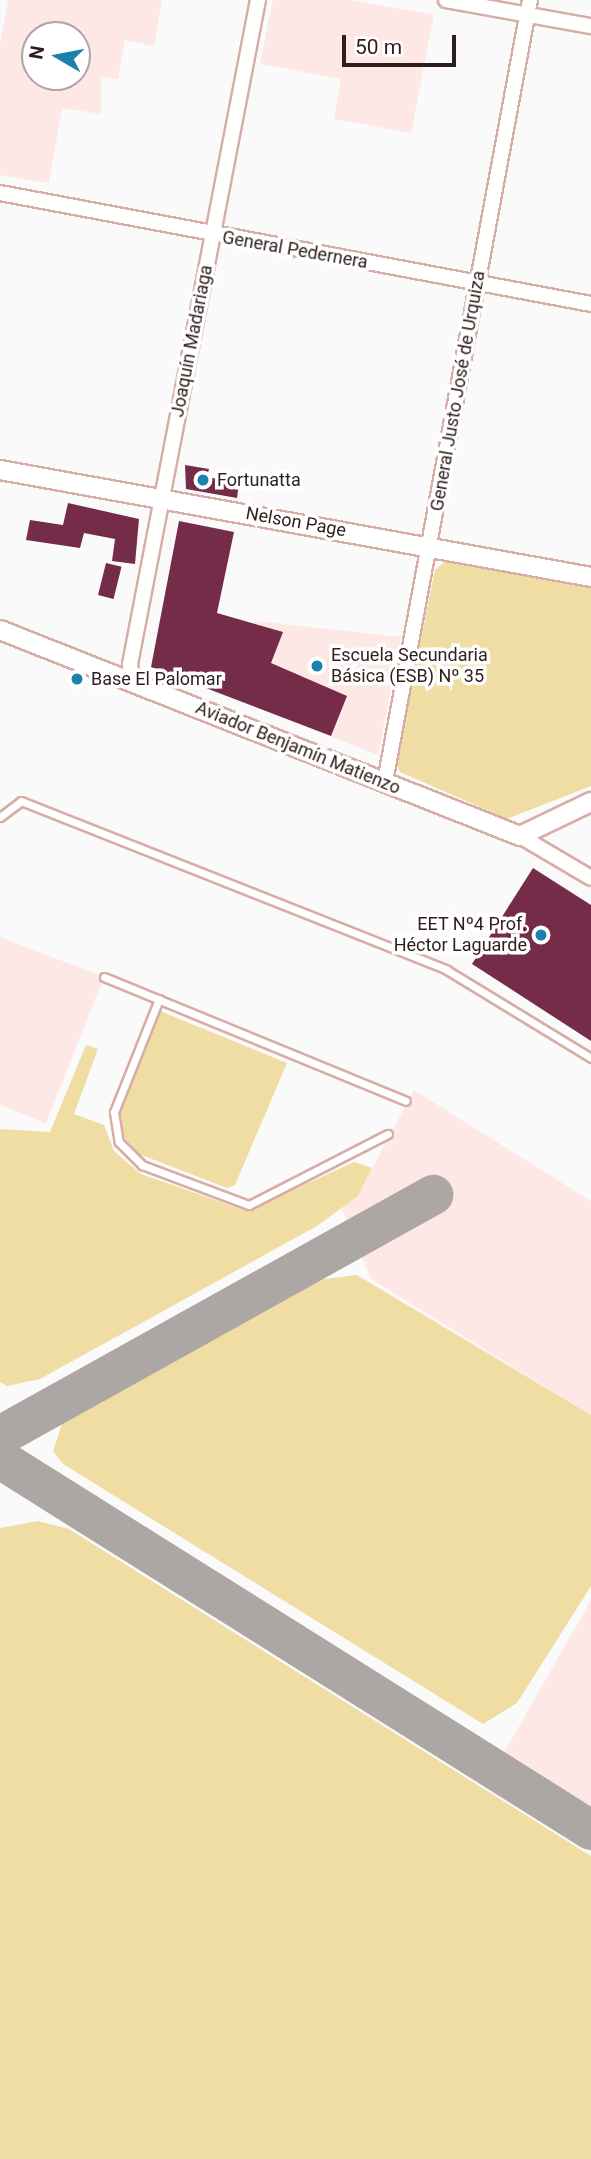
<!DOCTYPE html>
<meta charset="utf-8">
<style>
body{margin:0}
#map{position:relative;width:591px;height:2159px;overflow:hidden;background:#fafafa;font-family:Roboto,sans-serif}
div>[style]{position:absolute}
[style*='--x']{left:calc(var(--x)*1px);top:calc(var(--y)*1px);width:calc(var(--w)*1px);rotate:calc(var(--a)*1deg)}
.built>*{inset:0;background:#fee8e5}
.green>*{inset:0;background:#efdda3}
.taxiway>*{height:40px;margin:-20px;padding:0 20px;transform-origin:20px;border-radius:20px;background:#aca6a4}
.building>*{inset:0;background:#752c49;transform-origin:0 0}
.roads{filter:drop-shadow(2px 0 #d7ada6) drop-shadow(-2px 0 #d7ada6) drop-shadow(0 2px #d7ada6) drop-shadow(0 -2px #d7ada6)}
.service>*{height:7px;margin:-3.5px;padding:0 3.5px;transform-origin:3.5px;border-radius:3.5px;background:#fff}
.minor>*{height:14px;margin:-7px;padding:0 7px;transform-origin:7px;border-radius:7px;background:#fff}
.tertiary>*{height:18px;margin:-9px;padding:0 9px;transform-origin:9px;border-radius:9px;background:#fff}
.dots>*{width:19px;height:19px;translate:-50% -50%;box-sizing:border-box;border:4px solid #fff;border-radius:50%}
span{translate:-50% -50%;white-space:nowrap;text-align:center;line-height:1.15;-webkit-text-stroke:7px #fff;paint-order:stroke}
.street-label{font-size:18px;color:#2e1e1c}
.poi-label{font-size:18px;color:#2e1e1c}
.left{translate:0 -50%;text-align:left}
.right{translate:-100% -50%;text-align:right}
.north{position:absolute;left:21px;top:21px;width:70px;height:70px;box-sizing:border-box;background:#fff;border:2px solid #aba5a4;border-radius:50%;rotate:280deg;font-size:19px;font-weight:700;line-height:28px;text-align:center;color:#2e1e1c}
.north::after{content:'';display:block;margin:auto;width:24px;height:32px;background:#1c80ab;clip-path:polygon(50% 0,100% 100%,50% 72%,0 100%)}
.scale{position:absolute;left:342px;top:35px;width:114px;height:32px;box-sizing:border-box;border:4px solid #2e1e1c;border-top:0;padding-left:9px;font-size:21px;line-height:24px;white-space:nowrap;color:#2e1e1c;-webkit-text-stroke:5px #fff;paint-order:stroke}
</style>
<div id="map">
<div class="built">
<i style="clip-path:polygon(evenodd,8px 0,162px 0,154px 46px,125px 40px,118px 79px,101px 77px,101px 114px,62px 108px,49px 183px,0 175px,0 45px,8px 0,35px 35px,77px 35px,77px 77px,35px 77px,35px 35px)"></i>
<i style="clip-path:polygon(273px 0,352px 0,434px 15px,411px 133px,334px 119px,341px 79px,260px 64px)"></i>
<i style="clip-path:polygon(255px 621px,401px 637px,378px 755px,227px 695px)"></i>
<i style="clip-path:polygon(0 937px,104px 977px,46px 1123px,0 1105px)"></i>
<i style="clip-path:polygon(414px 1090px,591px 1201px,591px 1415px,371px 1279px,342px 1208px,358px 1195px)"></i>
<i style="clip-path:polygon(591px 1600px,591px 1812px,501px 1758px)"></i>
</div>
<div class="green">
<i style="clip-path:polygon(446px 561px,591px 588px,591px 786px,507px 819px,400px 772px,396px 763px,435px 570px)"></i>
<i style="clip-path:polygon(160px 1011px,287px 1063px,235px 1185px,227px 1188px,139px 1154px,121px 1134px,118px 1115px)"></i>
<i style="clip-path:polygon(86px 1045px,98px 1049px,74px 1114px,104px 1125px,114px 1151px,141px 1174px,247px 1211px,354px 1162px,372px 1168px,358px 1196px,317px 1226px,40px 1379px,7px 1386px,0 1382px,0 1129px,50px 1132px)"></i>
<i style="clip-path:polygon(357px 1275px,591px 1415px,591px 1586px,517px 1703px,483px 1724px,63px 1464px,53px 1451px,63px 1421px,309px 1281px)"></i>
<i style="clip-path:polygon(38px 1521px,69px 1529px,591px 1856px,591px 2159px,0 2159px,0 1528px)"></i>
</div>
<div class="taxiway">
<i style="--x:0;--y:1436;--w:496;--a:-29.1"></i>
<i style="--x:0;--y:1459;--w:698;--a:32.12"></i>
</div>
<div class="building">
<i style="clip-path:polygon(185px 465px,209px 469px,207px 477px,239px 483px,237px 498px,186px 489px)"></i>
<i style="clip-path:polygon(68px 503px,139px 519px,135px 564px,112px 561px,115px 539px,84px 533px,80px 548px,26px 540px,30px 520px,63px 525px)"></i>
<i style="clip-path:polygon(179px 521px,234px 532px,217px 613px,283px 632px,271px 663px,347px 696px,331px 736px,151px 667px)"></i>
<i style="left:106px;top:563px;width:16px;height:33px;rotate:14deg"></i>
<i style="clip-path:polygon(533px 868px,591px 905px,591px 1041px,472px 964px)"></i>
</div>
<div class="roads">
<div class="service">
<i style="--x:0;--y:817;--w:26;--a:-37"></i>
<i style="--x:21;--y:801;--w:458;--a:21.6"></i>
<i style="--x:447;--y:970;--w:169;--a:31.4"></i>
<i style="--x:104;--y:977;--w:326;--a:22.3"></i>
<i style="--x:159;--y:999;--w:122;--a:111.7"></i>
<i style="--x:114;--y:1112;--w:30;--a:81"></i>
<i style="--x:119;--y:1142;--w:33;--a:45"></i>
<i style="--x:142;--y:1165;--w:114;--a:20.5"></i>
<i style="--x:249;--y:1205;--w:156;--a:-27.1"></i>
</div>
<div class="minor">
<i style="--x:446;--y:0;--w:147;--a:10.2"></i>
<i style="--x:0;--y:193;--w:601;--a:10.64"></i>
<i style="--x:132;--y:683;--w:19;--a:-96"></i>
<i style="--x:130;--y:664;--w:676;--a:-79.09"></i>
<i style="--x:385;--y:782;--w:795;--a:-79.5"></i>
<i style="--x:520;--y:836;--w:82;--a:30.6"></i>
</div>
<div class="tertiary">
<i style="--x:0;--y:470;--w:601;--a:10.26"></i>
<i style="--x:0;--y:630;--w:559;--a:21.61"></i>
<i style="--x:520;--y:836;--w:79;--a:-25.6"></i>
</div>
</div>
<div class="dots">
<i style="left:203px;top:480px;background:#1c80ab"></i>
<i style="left:317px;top:666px;background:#1c80ab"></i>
<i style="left:77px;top:679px;background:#1c80ab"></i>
<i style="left:541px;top:935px;background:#1c80ab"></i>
</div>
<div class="street-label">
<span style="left:295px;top:250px;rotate:10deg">General Pedernera</span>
<span style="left:192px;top:341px;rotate:-79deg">Joaquín Madariaga</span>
<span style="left:458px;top:391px;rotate:-80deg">General Justo José de Urquiza</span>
<span style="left:296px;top:522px;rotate:10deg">Nelson Page</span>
<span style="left:298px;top:748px;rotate:22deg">Aviador Benjamín Matienzo</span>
</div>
<div class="poi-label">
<span class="left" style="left:217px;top:480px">Fortunatta</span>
<span class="left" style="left:331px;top:666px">Escuela Secundaria<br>Básica (ESB) Nº 35</span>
<span class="left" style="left:91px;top:679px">Base El Palomar</span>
<span class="right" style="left:527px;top:935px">EET Nº4 Prof.<br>Héctor Laguarde</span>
</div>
<div class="north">N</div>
<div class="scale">50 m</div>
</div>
